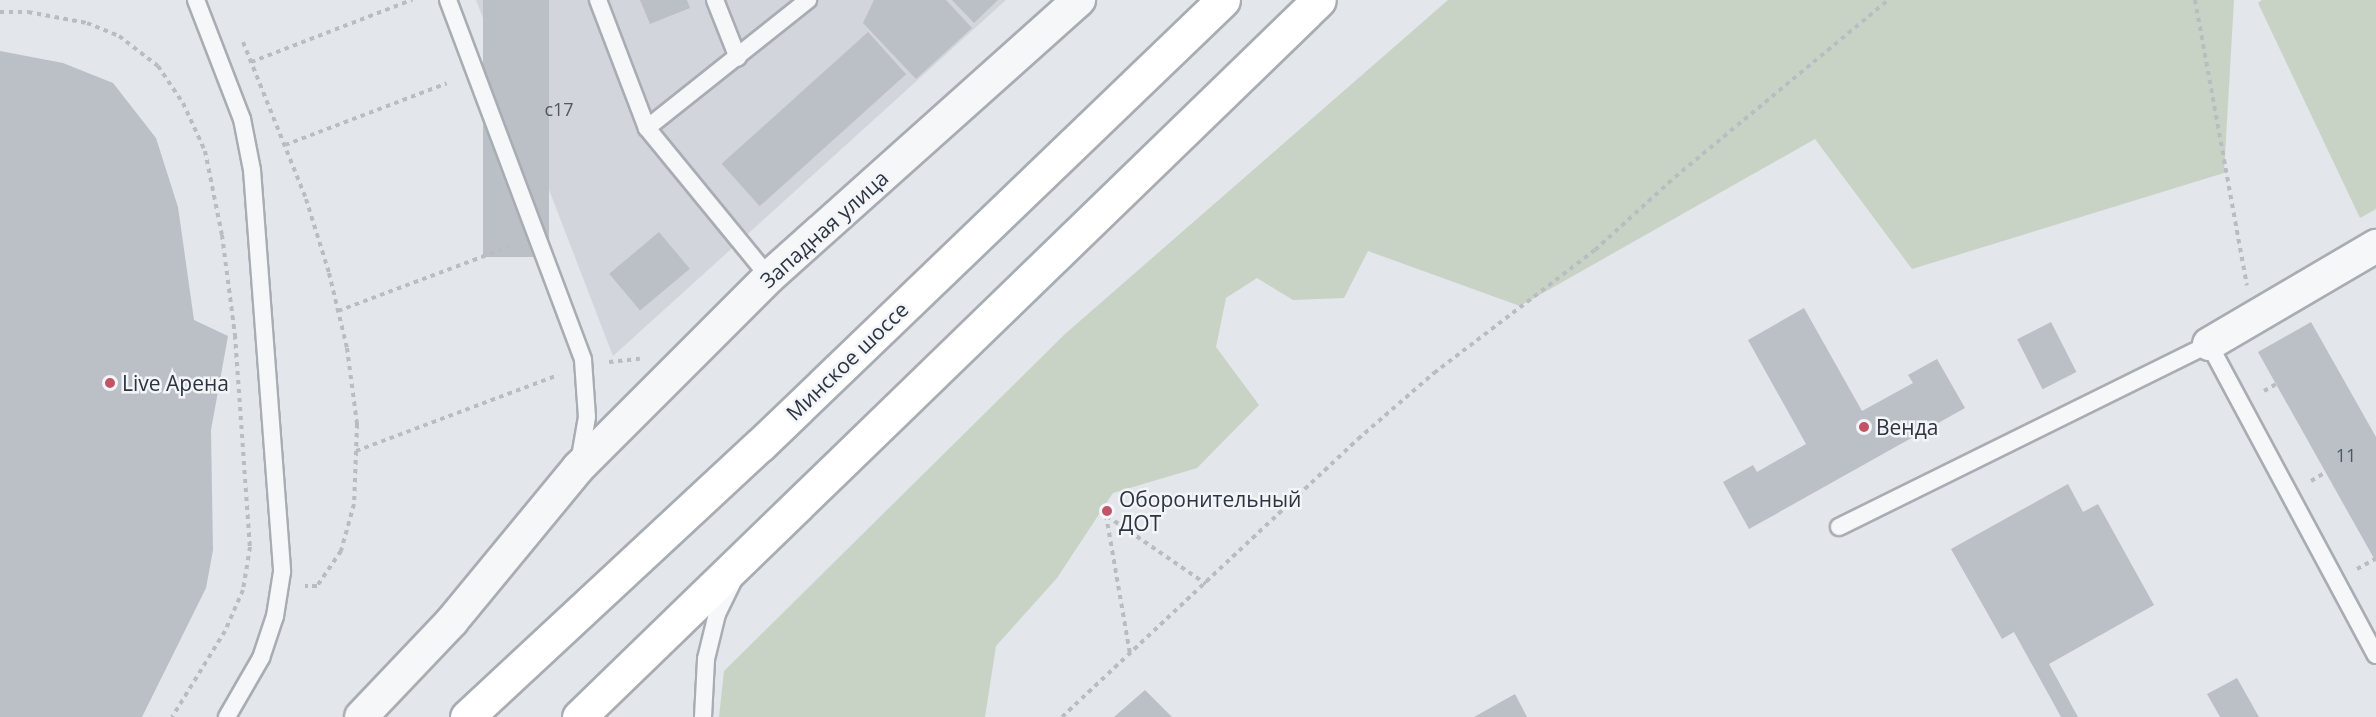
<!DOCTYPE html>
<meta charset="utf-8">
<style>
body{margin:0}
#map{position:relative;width:2376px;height:717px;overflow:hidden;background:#e3e6ea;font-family:"Open Sans",sans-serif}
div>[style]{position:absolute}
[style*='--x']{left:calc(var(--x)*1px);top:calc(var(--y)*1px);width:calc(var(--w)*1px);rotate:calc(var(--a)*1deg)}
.built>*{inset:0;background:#d2d5dc}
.green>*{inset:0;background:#c9d3c5}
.building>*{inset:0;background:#bbc0c7;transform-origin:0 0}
.path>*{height:4px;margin-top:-2px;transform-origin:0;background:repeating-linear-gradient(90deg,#b9bdc2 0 4.5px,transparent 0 9px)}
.roads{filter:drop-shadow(2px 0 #a8adb4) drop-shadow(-2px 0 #a8adb4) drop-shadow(0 2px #a8adb4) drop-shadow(0 -2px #a8adb4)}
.lane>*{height:16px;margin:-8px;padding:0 8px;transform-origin:8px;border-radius:8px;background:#f6f7f9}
.street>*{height:32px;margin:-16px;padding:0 16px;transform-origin:16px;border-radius:16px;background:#f6f7f9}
.highway>*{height:33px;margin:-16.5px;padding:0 16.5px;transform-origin:16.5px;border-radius:16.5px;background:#fff}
.dots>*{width:16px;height:16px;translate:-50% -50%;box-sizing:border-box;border:3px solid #f3f5f8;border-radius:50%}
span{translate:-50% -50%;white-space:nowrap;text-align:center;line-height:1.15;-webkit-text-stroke:5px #f3f5f8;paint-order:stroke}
.number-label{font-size:18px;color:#505862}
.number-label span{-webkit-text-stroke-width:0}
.street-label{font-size:21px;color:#2c3541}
.poi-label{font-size:21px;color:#2c3541}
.left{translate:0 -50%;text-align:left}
</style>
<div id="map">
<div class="built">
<i style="clip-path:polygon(476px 0,1006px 0,613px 356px)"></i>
</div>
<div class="green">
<i style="clip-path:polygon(1448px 0,2234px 0,2224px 173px,1912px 269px,1815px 139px,1520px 306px,1368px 251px,1344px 298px,1293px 300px,1257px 278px,1226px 298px,1216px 347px,1259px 405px,1197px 468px,1113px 493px,1057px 578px,996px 646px,985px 717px,719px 717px,724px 671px,1065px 334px)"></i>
<i style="clip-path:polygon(2262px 0,2376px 0,2376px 209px,2360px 218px,2258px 3px)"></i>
</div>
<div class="building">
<i style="left:483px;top:0;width:66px;height:257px"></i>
<i style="clip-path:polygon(640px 0,687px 0,690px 8px,650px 24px)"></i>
<i style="clip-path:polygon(874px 0,946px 0,972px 28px,916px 79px,863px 23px)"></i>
<i style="clip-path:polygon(952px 0,998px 0,974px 23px)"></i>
<i style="left:868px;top:32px;width:57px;height:197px;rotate:48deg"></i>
<i style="clip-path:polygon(0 51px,63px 63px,113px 83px,156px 138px,178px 207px,194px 320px,228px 336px,211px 430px,213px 550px,206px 588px,142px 717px,0 717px)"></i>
<i style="left:659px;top:232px;width:48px;height:65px;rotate:50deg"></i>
<i style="clip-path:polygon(1804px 308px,1862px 411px,1913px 383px,1908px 375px,1937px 359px,1965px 408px,1749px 529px,1723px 482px,1753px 465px,1757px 472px,1806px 444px,1748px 340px)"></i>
<i style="left:2051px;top:322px;width:56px;height:38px;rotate:63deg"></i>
<i style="clip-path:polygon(2311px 322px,2376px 437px,2376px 562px,2258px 352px)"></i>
<i style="clip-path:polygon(2068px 484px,2083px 512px,2098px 504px,2154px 605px,2049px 664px,2078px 717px,2061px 717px,2014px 632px,2002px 639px,1951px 549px)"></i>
<i style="clip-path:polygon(2237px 678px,2259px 717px,2220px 717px,2207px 694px)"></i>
<i style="clip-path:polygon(1145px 690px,1172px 717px,1114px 717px)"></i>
<i style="clip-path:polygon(1515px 694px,1527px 717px,1474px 717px)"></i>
</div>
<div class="path">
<i style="--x:2195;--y:0;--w:290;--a:79.7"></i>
<i style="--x:0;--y:12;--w:28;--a:0"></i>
<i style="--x:28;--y:12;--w:60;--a:10.6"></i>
<i style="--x:87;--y:23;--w:35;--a:22"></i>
<i style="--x:119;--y:36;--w:49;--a:37.6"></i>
<i style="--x:158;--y:66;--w:45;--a:56"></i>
<i style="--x:183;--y:103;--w:53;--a:65.4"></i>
<i style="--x:205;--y:151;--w:86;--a:78.6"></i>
<i style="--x:222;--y:235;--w:101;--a:82.6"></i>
<i style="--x:235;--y:335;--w:213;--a:86"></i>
<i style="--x:250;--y:547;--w:44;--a:99.2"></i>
<i style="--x:243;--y:590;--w:45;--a:113.7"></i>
<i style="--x:225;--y:631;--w:101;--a:121.6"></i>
<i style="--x:243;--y:42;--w:169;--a:68.1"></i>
<i style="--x:306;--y:199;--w:77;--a:72.7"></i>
<i style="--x:329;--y:273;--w:77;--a:76.5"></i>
<i style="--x:347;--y:348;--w:77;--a:82.5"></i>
<i style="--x:357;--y:424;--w:80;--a:92.1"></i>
<i style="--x:354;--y:504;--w:49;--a:105.5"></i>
<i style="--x:341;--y:551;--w:42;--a:124.4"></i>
<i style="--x:317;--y:586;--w:12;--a:180"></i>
<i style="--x:251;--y:62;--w:173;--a:-21.1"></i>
<i style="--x:285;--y:145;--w:173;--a:-20.9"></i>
<i style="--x:338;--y:311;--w:182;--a:-20.6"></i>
<i style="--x:609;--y:362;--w:31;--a:-6"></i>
<i style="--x:2264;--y:391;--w:14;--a:-30"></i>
<i style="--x:356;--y:451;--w:216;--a:-20.6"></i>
<i style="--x:2311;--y:481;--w:17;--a:-31"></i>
<i style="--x:1106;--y:515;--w:141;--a:80.2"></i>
<i style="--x:1107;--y:516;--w:120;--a:34.5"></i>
<i style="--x:2357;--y:569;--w:21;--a:-29"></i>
<i style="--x:1062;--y:717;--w:406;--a:-43.2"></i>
<i style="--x:1358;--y:439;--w:101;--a:-41"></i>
<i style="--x:1434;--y:373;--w:203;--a:-37.4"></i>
<i style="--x:1595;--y:250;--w:108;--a:-42.4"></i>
<i style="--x:1675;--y:177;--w:277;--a:-39.7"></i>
</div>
<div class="roads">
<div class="lane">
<i style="--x:196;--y:0;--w:128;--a:68.9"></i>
<i style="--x:242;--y:119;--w:52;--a:78.9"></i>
<i style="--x:252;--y:170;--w:403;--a:85.7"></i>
<i style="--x:282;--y:572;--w:45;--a:99"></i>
<i style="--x:275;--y:616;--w:44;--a:108.4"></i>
<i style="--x:261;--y:658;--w:68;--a:120"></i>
<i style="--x:448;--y:0;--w:384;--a:69.4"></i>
<i style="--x:583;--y:360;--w:57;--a:86"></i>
<i style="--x:587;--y:417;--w:47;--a:99.9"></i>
<i style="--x:598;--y:0;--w:137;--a:69.1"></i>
<i style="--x:647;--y:128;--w:193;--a:50.7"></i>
<i style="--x:715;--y:0;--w:62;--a:68.4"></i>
<i style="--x:647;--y:128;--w:206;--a:-38.5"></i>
<i style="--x:1839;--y:527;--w:413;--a:-26.3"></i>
<i style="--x:2209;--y:344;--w:353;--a:61.8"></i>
<i style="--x:703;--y:717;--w:58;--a:-87"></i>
<i style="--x:706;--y:659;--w:46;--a:-76.3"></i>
<i style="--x:717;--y:614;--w:39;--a:-64"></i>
</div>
<div class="street">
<i style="--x:2209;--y:344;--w:194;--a:-30.4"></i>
<i style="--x:361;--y:717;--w:132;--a:-46.5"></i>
<i style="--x:452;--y:621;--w:198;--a:-50.5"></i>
<i style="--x:578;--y:468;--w:270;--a:-45"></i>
<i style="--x:769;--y:277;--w:416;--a:-41.8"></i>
</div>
<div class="highway">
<i style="--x:467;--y:717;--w:400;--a:-42.9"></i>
<i style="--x:760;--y:445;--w:642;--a:-43.86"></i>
<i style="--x:579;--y:717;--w:1030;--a:-44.1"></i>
</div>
</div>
<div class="dots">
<i style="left:110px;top:383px;background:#c35468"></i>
<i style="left:1864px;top:427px;background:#c35468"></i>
<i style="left:1107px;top:511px;background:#c35468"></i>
</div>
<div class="number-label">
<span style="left:559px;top:109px">с17</span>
<span style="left:2346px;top:455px">11</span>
</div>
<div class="street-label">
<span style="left:824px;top:229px;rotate:-42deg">Западная улица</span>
<span style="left:847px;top:361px;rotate:-44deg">Минское шоссе</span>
</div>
<div class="poi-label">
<span class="left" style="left:122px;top:383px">Live Арена</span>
<span class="left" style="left:1876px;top:427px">Венда</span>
<span class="left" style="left:1119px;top:511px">Оборонительный<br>ДОТ</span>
</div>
</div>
